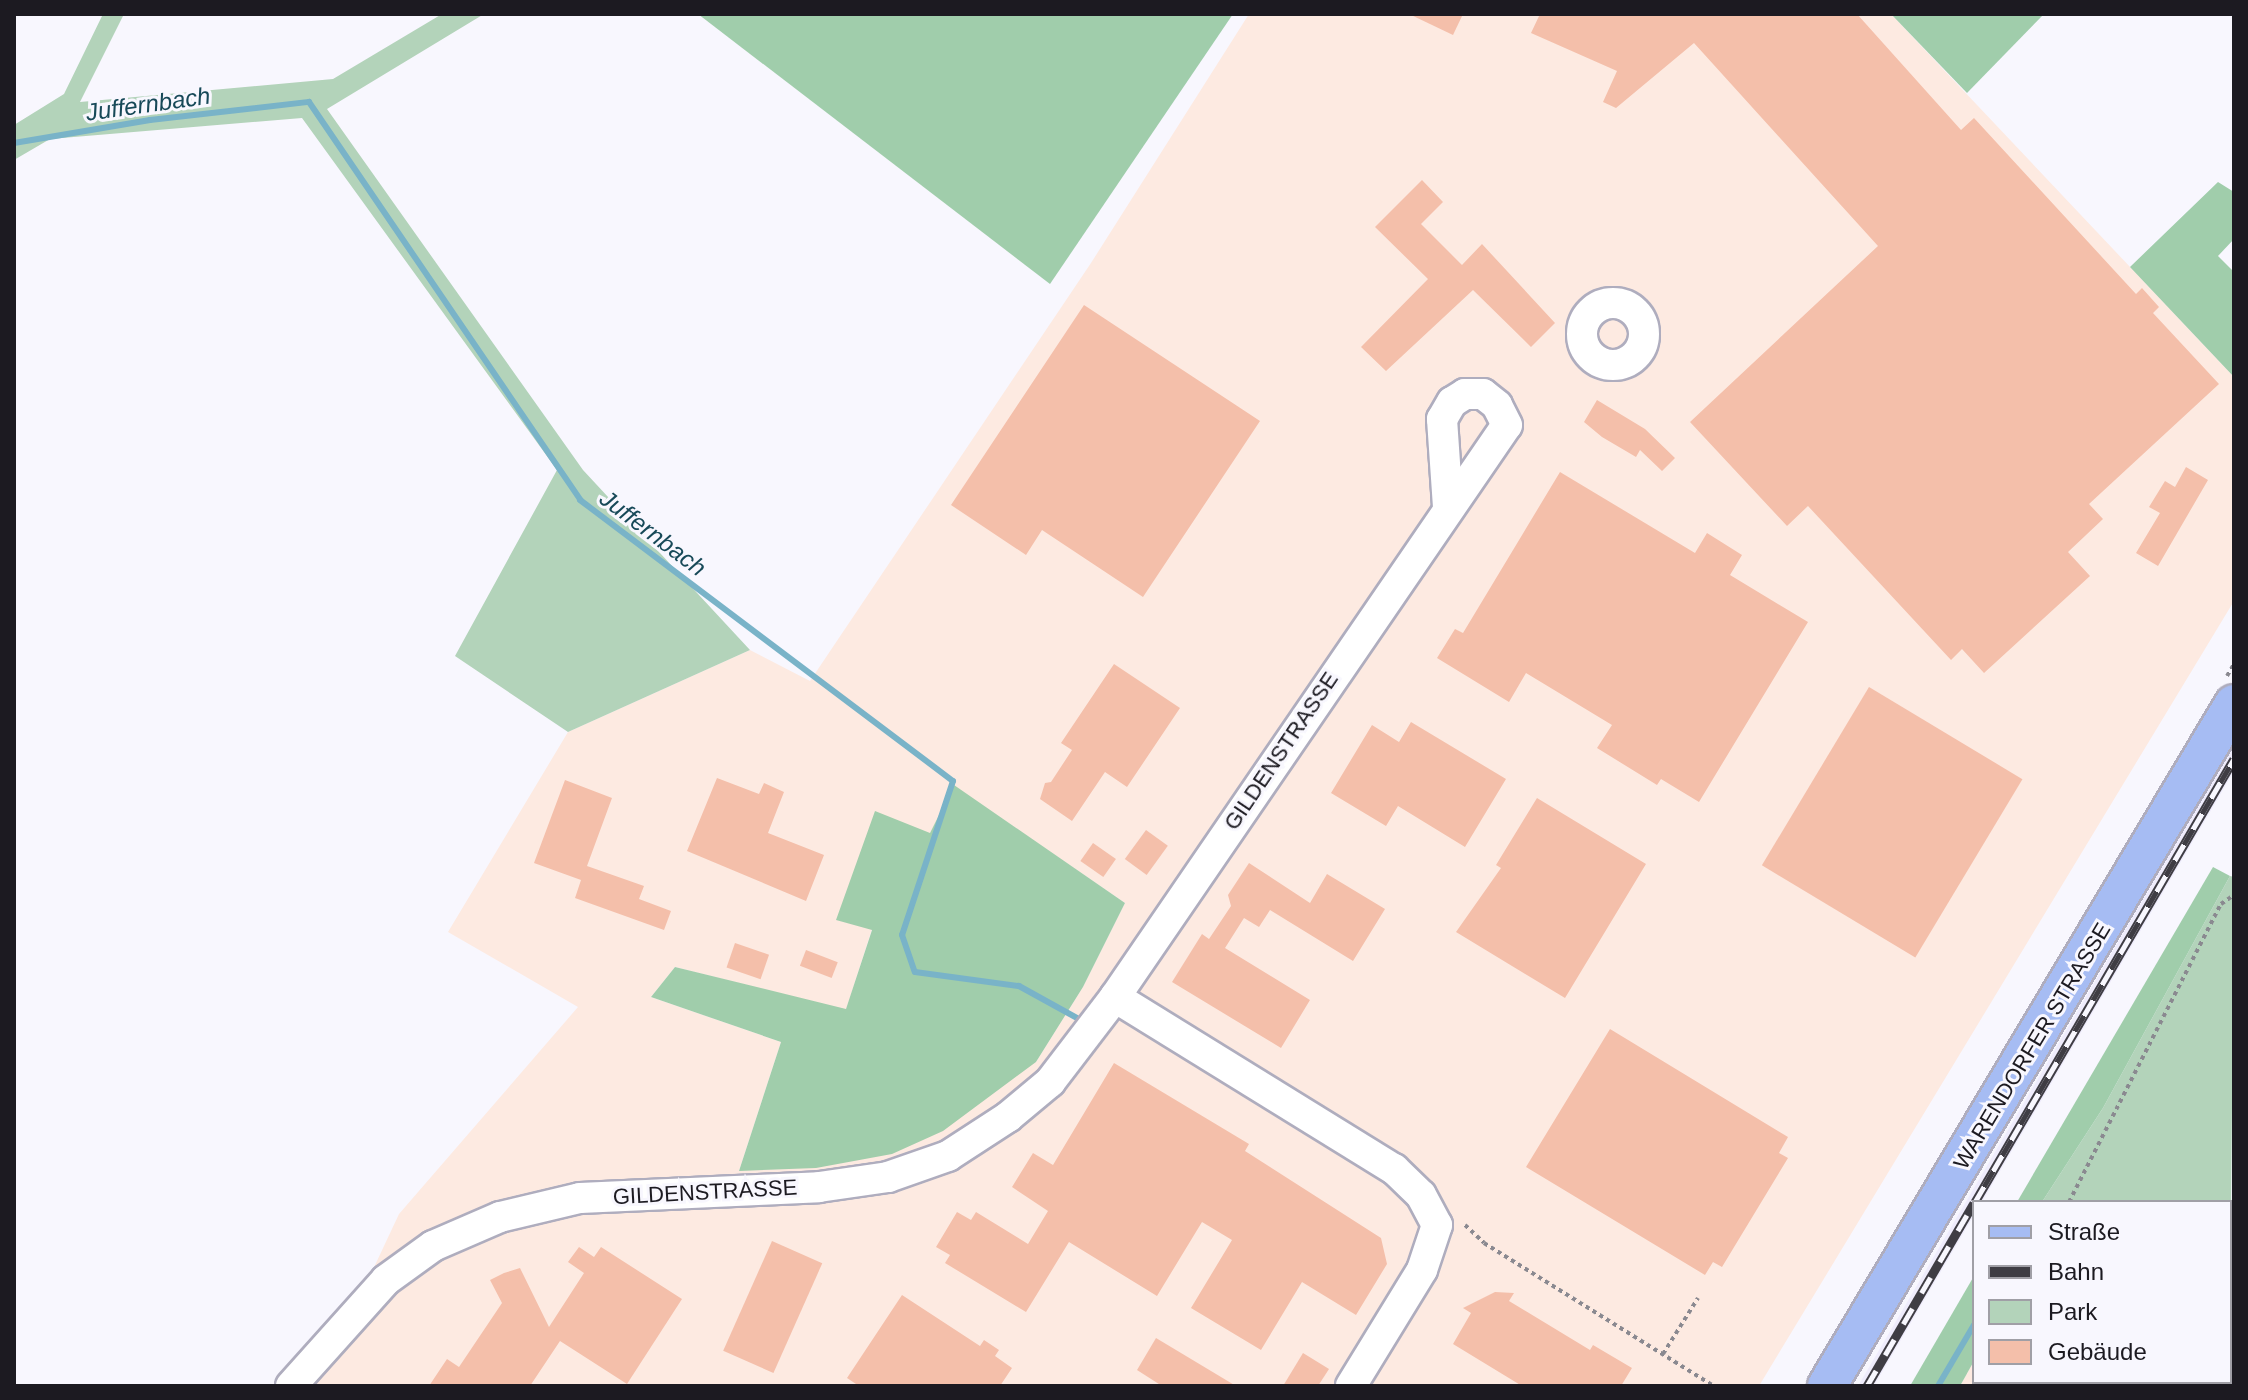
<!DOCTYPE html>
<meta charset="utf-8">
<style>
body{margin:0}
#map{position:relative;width:2248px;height:1400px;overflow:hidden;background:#f8f7fe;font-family:Arial,sans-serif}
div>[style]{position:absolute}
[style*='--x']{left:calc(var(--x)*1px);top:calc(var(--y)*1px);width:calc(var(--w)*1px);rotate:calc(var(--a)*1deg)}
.built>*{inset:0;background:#efecfc}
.industrial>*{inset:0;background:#fdeae1}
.green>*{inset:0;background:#b3d3ba}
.forest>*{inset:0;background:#a0cdab}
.stream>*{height:6px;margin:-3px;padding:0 3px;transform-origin:3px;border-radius:3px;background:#79b3c8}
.building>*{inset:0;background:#f4bfaa;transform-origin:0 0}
.path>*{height:4px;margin-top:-2px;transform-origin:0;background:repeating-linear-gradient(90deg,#8a8990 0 4px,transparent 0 8px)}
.roads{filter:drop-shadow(2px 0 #afadbe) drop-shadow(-2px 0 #afadbe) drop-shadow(0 2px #afadbe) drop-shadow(0 -2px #afadbe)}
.minor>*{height:30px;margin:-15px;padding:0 15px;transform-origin:15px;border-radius:15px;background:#fff}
.minor>.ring{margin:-15px;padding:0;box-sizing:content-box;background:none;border:30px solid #fff;border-radius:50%}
.major>*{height:38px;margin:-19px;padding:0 19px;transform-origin:19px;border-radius:19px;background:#a6bcf3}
.rail>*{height:9px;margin-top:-4.5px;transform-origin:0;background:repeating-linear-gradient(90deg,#f8f7fe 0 18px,#3f3d44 0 36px);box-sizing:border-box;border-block:2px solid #3f3d44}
span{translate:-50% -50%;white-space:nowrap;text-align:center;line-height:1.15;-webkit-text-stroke:6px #f8f7fe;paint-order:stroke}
.street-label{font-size:22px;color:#1c1a21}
.water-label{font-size:24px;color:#174958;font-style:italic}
.frame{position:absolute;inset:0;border:16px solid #1c1a21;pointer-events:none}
.legend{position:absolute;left:1972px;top:1200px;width:260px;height:184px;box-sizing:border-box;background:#f8f7fe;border:2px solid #a09fa6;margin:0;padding:10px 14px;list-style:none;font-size:24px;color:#1c1a21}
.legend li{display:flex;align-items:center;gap:16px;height:40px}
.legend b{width:40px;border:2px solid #a09fa6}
</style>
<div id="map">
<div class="built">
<i style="clip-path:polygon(2234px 744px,2234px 771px,1982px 1202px,1974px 1202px,1974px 1215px,1916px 1314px,1874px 1386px,1858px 1386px)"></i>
</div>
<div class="industrial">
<i style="clip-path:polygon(evenodd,1249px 14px,1891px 14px,2234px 377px,2234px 601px,1759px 1386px,312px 1386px,331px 1359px,399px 1214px,578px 1007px,448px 932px,568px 732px,750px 650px,810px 681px,1091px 263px,1249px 14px,954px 786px,1125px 903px,1083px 987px,1036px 1062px,739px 1171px,781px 1042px,651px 997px,675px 967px,846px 1010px,872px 929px,837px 920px,930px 833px,954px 786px)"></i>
<i style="clip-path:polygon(1974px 1361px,1974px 1382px,2217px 1382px,1960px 1386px)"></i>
</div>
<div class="green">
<i style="clip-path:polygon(103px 14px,124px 14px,80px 102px,333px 79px,442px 14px,484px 14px,327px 109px,583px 470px,750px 650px,568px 732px,455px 656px,557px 470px,302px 118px,50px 139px,14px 160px,14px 125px,64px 94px)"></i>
<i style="clip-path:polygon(2230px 876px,2234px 877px,2230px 1336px,2230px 1202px,2042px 1202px,2103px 1108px)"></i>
</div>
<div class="forest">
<i style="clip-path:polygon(698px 14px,1233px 14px,1050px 284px)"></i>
<i style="clip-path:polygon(1891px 14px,2044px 14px,1967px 93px)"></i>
<i style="clip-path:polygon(2218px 182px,2234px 192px,2234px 239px,2218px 256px,2234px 272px,2234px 377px,2130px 267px)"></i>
<i style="clip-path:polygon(954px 785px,1125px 903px,1083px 987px,1036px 1062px,943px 1131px,892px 1154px,816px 1168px,739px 1171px,781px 1042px,651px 997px,675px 967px,846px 1009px,872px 930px,836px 920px,875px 811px,930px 833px)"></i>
<i style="clip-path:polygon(2213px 867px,2230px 876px,2103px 1108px,2042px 1202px,2017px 1202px)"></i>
<i style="clip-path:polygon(1974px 1276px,1974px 1361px,1960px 1386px,1910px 1386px)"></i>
</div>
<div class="stream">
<i style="--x:14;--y:143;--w:138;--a:-9.6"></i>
<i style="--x:150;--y:120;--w:160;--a:-6.5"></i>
<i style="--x:309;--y:102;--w:482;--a:55.7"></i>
<i style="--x:580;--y:500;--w:467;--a:37"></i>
<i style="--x:953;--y:781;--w:162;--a:108.3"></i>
<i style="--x:902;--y:935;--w:39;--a:71"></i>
<i style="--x:915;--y:972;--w:105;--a:7.7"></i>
<i style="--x:1019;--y:986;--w:66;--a:28.9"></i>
<i style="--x:2230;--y:1323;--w:4;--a:14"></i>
<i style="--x:1938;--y:1386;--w:71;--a:-59.5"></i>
</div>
<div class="building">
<i style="clip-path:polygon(1409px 14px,1463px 14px,1453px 35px)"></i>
<i style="clip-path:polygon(1540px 14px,1857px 14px,1961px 130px,1974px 118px,2136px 294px,2142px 288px,2159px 307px,2153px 313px,2219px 384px,2089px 504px,2103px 519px,2068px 552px,2090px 576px,1984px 673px,1962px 649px,1951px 660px,1808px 506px,1787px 526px,1690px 422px,1878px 246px,1694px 43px,1616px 108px,1603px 102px,1617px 71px,1531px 33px)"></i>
<i style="clip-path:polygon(1422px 180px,1443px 202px,1421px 224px,1462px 265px,1482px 244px,1555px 323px,1531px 347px,1473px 290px,1386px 371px,1361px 347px,1428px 279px,1375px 227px)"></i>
<i style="clip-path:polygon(1084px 305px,1260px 421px,1143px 597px,1042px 530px,1026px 555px,951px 505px)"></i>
<i style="clip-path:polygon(1597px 400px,1645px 429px,1675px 458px,1662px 471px,1640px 450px,1636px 457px,1602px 437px,1584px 422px)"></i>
<i style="clip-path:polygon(2186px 467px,2208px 480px,2158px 566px,2136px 553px,2160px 513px,2149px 507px,2165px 481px,2175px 487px)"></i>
<i style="clip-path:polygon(1560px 472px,1695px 553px,1707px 533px,1742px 555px,1730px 575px,1808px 622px,1699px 802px,1661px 779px,1657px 785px,1597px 748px,1612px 725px,1526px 673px,1509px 702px,1437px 658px,1455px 629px,1463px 633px)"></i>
<i style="clip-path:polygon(1114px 664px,1180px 708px,1127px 787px,1105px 772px,1072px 821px,1040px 799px,1045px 783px,1051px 782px,1072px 750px,1061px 743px)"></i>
<i style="left:1869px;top:687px;width:179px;height:208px;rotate:31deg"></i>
<i style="clip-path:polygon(1411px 722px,1506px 779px,1465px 847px,1398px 806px,1386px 826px,1331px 793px,1372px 725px,1399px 742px)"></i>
<i style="clip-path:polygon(717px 778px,759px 794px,764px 783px,784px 792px,768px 833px,824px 855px,806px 901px,687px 851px)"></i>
<i style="clip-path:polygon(565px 780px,612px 798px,587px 866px,644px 886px,639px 899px,671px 911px,664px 930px,575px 898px,581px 880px,534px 863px)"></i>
<i style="clip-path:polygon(1537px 798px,1646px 864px,1565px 998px,1456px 932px,1501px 868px,1496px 865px)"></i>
<i style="left:1146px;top:830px;width:27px;height:36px;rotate:36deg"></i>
<i style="left:1093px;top:843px;width:28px;height:22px;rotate:35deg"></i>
<i style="clip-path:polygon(1249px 863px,1310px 903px,1327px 874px,1385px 909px,1353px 961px,1270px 910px,1259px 927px,1244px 918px,1225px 948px,1310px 1000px,1281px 1048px,1172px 982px,1202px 934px,1209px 939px,1231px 906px,1228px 895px)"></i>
<i style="left:735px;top:943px;width:36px;height:26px;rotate:19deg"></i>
<i style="left:806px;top:950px;width:34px;height:17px;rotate:21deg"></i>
<i style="clip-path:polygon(1610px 1029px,1788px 1137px,1779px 1153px,1788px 1158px,1722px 1267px,1713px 1262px,1705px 1275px,1526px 1167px)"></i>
<i style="clip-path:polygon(1114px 1063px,1249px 1144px,1245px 1151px,1381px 1238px,1387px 1264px,1356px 1315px,1302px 1282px,1261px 1350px,1191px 1308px,1232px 1240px,1202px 1222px,1157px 1296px,1069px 1242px,1026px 1312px,945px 1263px,950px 1255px,936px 1247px,957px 1212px,971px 1220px,976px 1212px,1028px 1244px,1048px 1211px,1012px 1187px,1033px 1153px,1053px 1165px)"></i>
<i style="left:772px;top:1241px;width:55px;height:120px;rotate:24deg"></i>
<i style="clip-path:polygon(579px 1247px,594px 1257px,601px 1247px,682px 1299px,627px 1384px,560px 1341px,530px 1386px,429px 1386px,447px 1359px,459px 1367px,502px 1303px,490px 1280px,504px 1273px,520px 1268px,549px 1327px,584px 1273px,568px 1262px)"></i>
<i style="clip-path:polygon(1495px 1292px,1514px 1293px,1509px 1301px,1590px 1350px,1593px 1345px,1632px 1368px,1621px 1386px,1522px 1386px,1453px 1344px,1471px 1313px,1463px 1308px)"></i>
<i style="clip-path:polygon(902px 1295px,980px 1346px,984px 1340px,999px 1350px,995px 1356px,1012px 1368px,1000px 1386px,859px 1386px,847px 1378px)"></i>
<i style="clip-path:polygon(1156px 1338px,1236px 1386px,1162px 1386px,1137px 1370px)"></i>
<i style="clip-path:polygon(1303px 1353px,1329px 1369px,1318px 1386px,1283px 1386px)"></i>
</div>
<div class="path">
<i style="--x:2227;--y:676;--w:14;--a:-60"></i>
<i style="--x:2069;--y:1202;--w:335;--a:-63"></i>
<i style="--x:2221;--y:904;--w:16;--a:-35"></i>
<i style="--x:1465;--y:1225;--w:26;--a:43"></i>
<i style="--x:1484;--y:1243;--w:271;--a:31.9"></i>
<i style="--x:1663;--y:1354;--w:66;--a:-58"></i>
<i style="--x:1999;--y:1386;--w:4;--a:-76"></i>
</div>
<div class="roads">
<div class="minor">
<i class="ring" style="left:1582px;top:303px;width:32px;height:32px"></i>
<i style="--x:1115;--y:997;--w:328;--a:31.7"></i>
<i style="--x:1394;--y:1169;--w:37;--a:44"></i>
<i style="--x:1421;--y:1195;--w:34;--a:62"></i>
<i style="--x:1437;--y:1225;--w:47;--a:108.4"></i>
<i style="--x:1422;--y:1270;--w:136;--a:121.5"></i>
<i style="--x:291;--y:1386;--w:142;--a:-48.1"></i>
<i style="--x:386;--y:1280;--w:58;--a:-35.9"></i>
<i style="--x:433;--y:1246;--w:73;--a:-23.4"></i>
<i style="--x:500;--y:1217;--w:82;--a:-13.4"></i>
<i style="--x:580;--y:1198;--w:239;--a:-2.6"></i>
<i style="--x:819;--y:1187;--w:70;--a:-8.2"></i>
<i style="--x:888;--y:1177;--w:64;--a:-19.3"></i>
<i style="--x:948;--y:1156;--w:72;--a:-33"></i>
<i style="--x:1008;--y:1117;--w:55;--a:-39.8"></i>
<i style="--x:1050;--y:1082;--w:107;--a:-52.6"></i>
<i style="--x:1115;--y:997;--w:693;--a:-55.58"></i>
<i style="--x:1507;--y:425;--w:22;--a:-117"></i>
<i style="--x:1497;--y:405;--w:18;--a:-142"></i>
<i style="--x:1483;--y:394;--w:18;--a:180"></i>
<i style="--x:1465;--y:394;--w:15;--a:148"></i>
<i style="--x:1452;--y:402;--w:20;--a:120"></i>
<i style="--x:1442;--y:419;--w:87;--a:86.1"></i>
</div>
<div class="major">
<i style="--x:1827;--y:1386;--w:794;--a:-59.17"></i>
</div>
</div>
<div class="rail">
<i style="--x:1975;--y:1202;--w:513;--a:-59.69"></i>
<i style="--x:1867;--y:1386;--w:212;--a:-59.7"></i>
</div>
<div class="street-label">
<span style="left:1281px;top:751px;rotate:-56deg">GILDENSTRASSE</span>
<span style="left:2032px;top:1046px;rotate:-59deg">WARENDORFER STRASSE</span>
<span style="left:705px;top:1192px;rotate:-3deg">GILDENSTRASSE</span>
</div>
<div class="water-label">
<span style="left:148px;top:104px;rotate:-8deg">Juffernbach</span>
<span style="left:653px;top:533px;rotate:37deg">Juffernbach</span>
</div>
<div class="frame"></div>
<ul class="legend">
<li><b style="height:10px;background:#a6bcf3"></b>Straße</li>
<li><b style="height:10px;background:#3f3d44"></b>Bahn</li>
<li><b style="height:22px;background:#b3d3ba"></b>Park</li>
<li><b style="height:22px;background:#f4bfaa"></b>Gebäude</li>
</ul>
</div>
